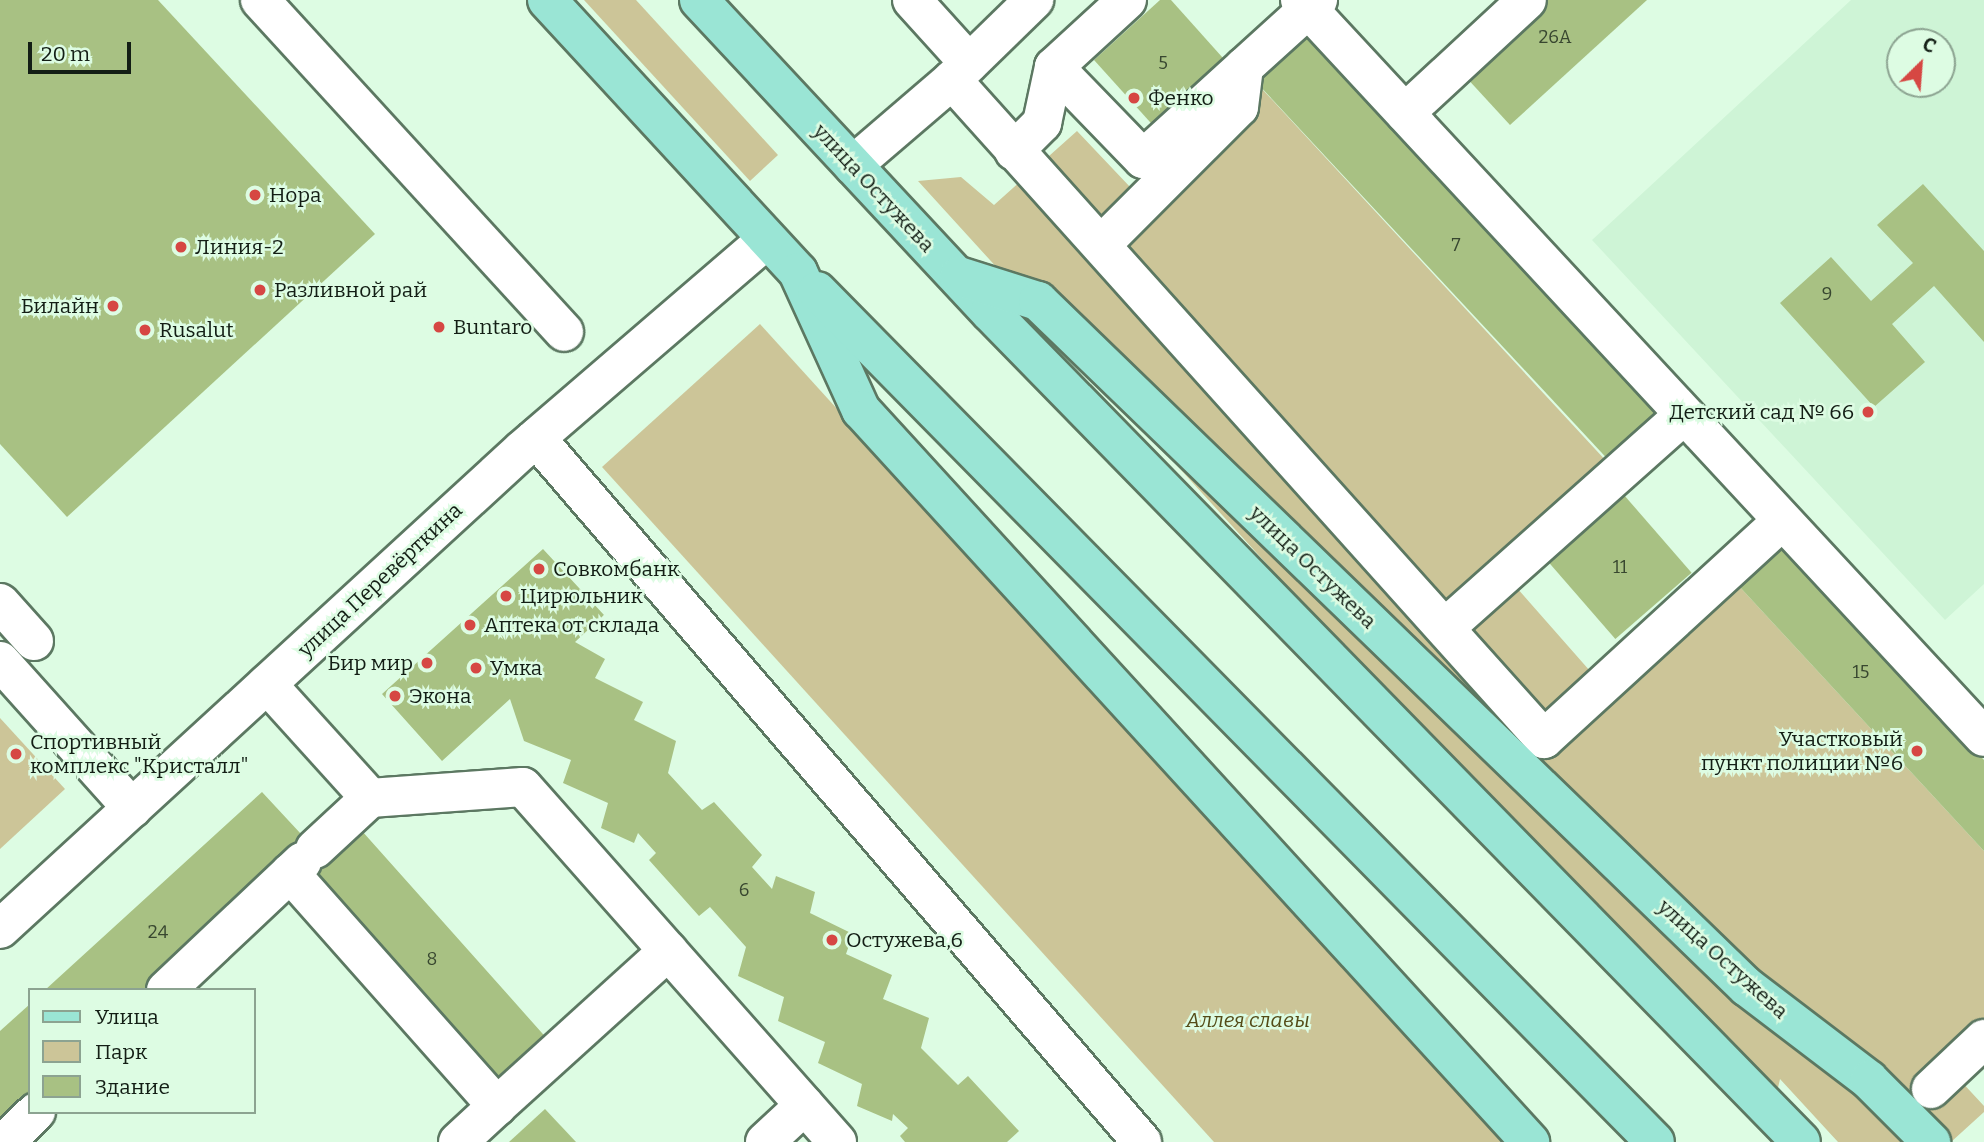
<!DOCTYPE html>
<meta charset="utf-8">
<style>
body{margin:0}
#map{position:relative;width:1984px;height:1142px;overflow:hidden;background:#ddfce3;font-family:Bitter,serif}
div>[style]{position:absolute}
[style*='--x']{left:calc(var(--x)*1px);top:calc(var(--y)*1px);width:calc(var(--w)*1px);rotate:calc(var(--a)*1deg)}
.built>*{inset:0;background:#cef4d6}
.green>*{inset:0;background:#ccc598}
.building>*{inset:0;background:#a8c183;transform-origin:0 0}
.roads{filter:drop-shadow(2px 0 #5c7862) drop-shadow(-2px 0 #5c7862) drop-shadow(0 2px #5c7862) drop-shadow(0 -2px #5c7862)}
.minor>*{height:38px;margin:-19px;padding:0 19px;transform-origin:19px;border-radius:19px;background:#fff}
.major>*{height:38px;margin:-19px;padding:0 19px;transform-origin:19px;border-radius:19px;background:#9ae5d5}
.dots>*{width:19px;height:19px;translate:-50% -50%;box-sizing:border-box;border:4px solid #ddfce3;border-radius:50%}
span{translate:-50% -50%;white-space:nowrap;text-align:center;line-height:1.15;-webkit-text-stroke:5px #ddfce3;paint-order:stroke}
.number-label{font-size:18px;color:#384730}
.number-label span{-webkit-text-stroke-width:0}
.poi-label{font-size:21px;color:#131e15}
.left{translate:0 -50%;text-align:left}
.right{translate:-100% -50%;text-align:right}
.street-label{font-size:21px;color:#131e15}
.park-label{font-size:21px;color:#544c18;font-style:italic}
.legend{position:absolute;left:28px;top:988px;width:228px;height:126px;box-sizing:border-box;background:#ddfce3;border:2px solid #8ca391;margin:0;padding:9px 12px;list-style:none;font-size:21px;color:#131e15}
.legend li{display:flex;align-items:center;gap:14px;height:35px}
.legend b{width:35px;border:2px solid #8ca391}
.north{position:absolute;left:1886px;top:28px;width:70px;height:70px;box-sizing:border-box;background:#ddfce3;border:2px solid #8ca391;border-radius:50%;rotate:25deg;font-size:19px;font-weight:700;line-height:28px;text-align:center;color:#131e15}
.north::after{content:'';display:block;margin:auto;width:24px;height:32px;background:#d64743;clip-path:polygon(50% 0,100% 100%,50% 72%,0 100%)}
.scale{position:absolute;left:28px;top:42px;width:103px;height:32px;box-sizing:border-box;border:4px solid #131e15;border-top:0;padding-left:9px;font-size:21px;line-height:24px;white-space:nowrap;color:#131e15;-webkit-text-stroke:5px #ddfce3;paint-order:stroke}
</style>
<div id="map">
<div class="built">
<i style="clip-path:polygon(evenodd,1851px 0,1984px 0,1984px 584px,1945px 620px,1592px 240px,1851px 0,1900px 42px,1942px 42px,1942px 84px,1900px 84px,1900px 42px)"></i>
</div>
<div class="green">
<i style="clip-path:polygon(584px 0,636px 0,778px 155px,750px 181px)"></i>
<i style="clip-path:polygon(1250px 76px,1608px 463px,1495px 563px,1612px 696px,1738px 585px,1984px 851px,1984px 1029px,1946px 1065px,1984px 1106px,1984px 1112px,1951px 1142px,1838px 1142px,1780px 1079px,1771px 1118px,918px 181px,961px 177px,994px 205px,1077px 131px,1131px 188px)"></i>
<i style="clip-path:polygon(760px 324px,1503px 1142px,1214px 1142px,602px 467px)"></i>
<i style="clip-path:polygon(0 718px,65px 789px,0 849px)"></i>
</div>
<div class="building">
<i style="clip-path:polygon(0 0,158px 0,375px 234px,67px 517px,0 444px)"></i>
<i style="clip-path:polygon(1160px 0,1171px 0,1231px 67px,1159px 132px,1094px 60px)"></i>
<i style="clip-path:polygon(1545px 0,1647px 0,1510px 125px,1464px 75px)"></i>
<i style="left:1305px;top:26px;width:527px;height:74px;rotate:47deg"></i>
<i style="clip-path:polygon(1923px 184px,1984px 251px,1984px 342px,1934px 286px,1892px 324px,1925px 362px,1874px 407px,1780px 303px,1831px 257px,1871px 301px,1913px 263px,1877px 225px)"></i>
<i style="left:1624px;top:495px;width:103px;height:101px;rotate:49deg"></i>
<i style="clip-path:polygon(1784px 543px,1984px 760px,1984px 851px,1738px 585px)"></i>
<i style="clip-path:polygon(543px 549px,604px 615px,575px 642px,605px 659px,595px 678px,643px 702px,634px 720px,676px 741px,668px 773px,702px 810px,714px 802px,762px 855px,752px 867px,772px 889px,776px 876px,815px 892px,810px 913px,853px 934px,846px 954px,892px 975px,883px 999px,929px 1018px,921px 1048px,958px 1085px,968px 1076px,1019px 1131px,1007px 1142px,905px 1142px,900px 1136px,908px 1128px,893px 1114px,892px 1121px,857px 1106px,862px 1084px,818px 1063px,825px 1042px,778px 1021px,784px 997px,738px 976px,746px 947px,710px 907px,699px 916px,649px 860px,656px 853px,638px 833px,634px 843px,601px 828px,608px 803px,563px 783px,571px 760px,524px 741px,510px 699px,442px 761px,382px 694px)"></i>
<i style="clip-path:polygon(262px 792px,327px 862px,362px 831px,550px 1042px,502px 1085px,294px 854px,145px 990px,45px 990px)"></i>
<i style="clip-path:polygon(30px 1004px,30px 1095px,0 1122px,0 1031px)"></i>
<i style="clip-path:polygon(545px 1109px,576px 1142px,509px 1142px)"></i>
</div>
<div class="roads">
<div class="minor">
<i style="--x:260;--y:0;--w:450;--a:47.5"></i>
<i style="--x:912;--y:0;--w:85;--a:47.9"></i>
<i style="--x:1127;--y:0;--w:99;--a:137.5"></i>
<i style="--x:1054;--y:67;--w:128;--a:45.9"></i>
<i style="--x:1143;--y:159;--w:137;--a:-42.3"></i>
<i style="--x:1300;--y:0;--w:1005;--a:47.14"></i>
<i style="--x:952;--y:80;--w:886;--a:48.07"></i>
<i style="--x:1544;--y:739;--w:323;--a:-42.5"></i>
<i style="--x:1405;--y:113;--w:166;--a:-42.8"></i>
<i style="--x:1014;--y:151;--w:40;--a:-45"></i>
<i style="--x:1042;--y:123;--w:57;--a:-77.9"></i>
<i style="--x:853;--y:165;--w:130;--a:-40.6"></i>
<i style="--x:952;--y:80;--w:115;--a:-44.3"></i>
<i style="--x:1101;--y:245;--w:195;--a:-45"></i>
<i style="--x:1239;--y:107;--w:40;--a:-82.9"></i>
<i style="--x:1244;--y:67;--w:100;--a:-42.2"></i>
<i style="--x:536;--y:438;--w:929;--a:49.28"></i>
<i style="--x:0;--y:603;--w:51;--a:48.2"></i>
<i style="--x:1446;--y:627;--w:319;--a:-41.7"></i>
<i style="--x:0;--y:661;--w:198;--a:48.1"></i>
<i style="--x:267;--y:684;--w:154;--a:47.9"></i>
<i style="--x:370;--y:798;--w:153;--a:-4.1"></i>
<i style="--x:523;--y:787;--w:474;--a:48.5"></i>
<i style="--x:315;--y:849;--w:75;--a:-42.8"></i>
<i style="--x:290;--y:873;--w:312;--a:48.4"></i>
<i style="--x:497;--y:1106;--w:53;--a:137.3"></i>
<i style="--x:0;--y:929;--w:708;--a:-42.54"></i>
<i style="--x:522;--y:450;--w:323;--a:-40.7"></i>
<i style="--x:166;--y:990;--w:187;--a:-43.3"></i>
<i style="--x:1931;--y:1089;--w:73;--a:-43.3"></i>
<i style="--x:497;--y:1106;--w:231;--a:-42.2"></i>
<i style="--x:5;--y:1142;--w:43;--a:-44.1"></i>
<i style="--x:765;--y:1142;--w:54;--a:-42.8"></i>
</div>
<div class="major">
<i style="--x:547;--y:0;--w:370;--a:47.3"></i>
<i style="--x:798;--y:272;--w:152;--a:65.5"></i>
<i style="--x:861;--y:410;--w:992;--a:47.57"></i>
<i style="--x:699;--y:0;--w:427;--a:47"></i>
<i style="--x:990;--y:312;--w:1160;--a:45.66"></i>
<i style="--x:959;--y:276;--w:83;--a:17.6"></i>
<i style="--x:1038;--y:301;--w:987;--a:44.06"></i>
<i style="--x:1747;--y:987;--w:153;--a:37.3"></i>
<i style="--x:1869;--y:1080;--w:88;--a:45"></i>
<i style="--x:817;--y:291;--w:1194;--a:45.44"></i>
</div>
</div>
<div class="dots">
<i style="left:1134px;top:98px;background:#d64743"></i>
<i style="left:255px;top:195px;background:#d64743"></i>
<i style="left:181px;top:247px;background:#d64743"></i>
<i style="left:260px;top:290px;background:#d64743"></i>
<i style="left:113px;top:306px;background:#d64743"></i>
<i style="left:439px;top:327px;background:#d64743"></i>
<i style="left:145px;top:330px;background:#d64743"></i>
<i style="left:1868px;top:412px;background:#d64743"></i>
<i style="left:539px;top:569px;background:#d64743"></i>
<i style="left:506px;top:596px;background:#d64743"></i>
<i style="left:470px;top:625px;background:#d64743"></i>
<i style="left:427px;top:663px;background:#d64743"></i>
<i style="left:476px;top:668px;background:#d64743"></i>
<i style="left:395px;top:696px;background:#d64743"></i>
<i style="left:1917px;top:751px;background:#d64743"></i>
<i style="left:16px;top:754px;background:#d64743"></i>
<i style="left:832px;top:940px;background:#d64743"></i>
</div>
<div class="number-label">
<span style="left:1555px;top:37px">26А</span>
<span style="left:1163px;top:63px">5</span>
<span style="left:1456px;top:245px">7</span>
<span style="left:1827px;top:294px">9</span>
<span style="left:1620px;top:567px">11</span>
<span style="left:1861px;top:672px">15</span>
<span style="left:744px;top:890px">6</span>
<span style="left:158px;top:932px">24</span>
<span style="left:432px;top:959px">8</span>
</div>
<div class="poi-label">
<span class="left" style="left:1148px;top:98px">Фенко</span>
<span class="left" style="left:269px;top:195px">Нора</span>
<span class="left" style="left:195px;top:247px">Линия-2</span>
<span class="left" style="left:274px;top:290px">Разливной рай</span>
<span class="right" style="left:99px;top:306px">Билайн</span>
<span class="left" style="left:453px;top:327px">Buntaro</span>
<span class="left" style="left:159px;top:330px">Rusalut</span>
<span class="right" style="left:1854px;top:412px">Детский сад № 66</span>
<span class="left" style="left:553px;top:569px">Совкомбанк</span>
<span class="left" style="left:520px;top:596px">Цирюльник</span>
<span class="left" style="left:484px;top:625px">Аптека от склада</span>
<span class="right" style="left:413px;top:663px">Бир мир</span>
<span class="left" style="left:490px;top:668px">Умка</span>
<span class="left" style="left:409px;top:696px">Экона</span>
<span class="right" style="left:1903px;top:751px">Участковый<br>пункт полиции №6</span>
<span class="left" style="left:30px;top:754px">Спортивный<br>комплекс "Кристалл"</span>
<span class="left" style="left:846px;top:940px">Остужева,6</span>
</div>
<div class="street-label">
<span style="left:874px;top:188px;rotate:47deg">улица Остужева</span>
<span style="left:1313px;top:567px;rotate:44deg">улица Остужева</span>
<span style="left:380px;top:580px;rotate:-43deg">улица Перевёрткина</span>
<span style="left:1723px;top:959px;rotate:42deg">улица Остужева</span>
</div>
<div class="park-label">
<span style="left:1248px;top:1020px">Аллея славы</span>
</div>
<ul class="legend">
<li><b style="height:9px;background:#9ae5d5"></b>Улица</li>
<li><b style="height:19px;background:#ccc598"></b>Парк</li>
<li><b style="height:19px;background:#a8c183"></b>Здание</li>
</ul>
<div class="north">С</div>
<div class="scale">20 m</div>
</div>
